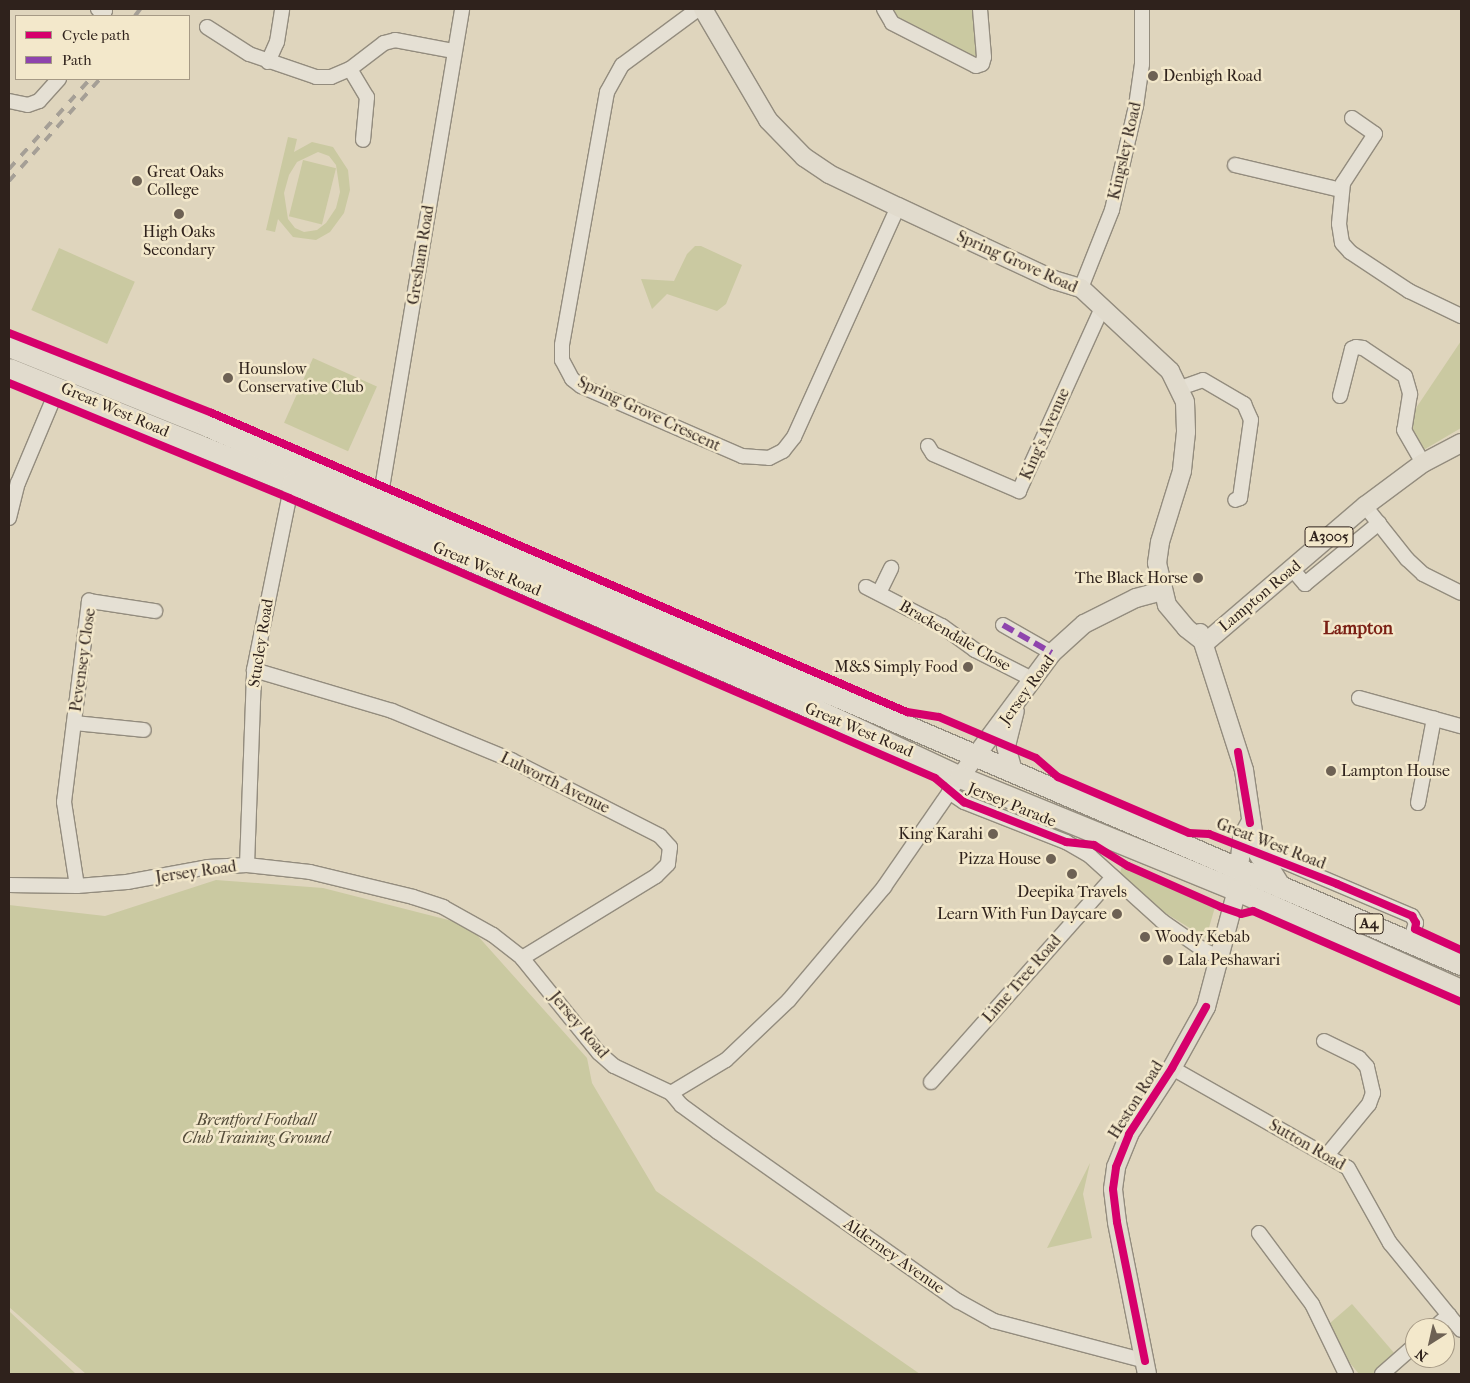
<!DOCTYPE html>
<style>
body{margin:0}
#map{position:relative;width:1470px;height:1383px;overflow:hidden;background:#dfd5bd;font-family:"IM FELL French Canon",serif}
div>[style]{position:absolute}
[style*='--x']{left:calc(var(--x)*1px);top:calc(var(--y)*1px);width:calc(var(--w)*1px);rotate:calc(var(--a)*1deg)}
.green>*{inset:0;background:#cac9a1;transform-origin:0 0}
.roads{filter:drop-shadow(1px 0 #938c7e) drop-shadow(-1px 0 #938c7e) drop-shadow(0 1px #938c7e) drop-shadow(0 -1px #938c7e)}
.minor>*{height:14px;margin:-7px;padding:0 7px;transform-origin:7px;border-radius:7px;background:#e5e0d4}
.major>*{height:18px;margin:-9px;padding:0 9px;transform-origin:9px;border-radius:9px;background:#e1dbcd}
.highway>*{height:21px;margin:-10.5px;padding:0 10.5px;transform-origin:10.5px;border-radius:10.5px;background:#e1dbcd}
.rail>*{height:4px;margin-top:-2px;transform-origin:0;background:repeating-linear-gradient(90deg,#a59f96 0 9px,transparent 0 18px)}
.quiet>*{height:6px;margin-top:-3px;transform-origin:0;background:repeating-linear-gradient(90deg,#8e44ad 0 12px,transparent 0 18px)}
.cycleway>*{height:8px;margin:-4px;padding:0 4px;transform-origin:4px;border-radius:4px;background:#d6006c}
.dots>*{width:14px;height:14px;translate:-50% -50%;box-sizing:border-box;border:2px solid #f3e8cb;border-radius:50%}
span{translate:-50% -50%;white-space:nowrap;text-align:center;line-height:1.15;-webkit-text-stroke:5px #f3e8cb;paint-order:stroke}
.shield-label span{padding:1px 4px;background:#f3e8cb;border:1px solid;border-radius:4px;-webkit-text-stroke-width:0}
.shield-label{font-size:15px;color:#2f221c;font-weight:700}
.poi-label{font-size:16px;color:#2f221c}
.left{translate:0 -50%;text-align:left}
.right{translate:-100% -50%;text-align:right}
.street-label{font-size:16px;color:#2f221c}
.park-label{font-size:16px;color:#524a38;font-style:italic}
.neighbourhood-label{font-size:18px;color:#7a1f14;font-weight:700}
.frame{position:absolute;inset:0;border:10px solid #2f221c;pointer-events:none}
.legend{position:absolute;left:15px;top:15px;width:175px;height:65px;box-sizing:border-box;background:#f3e8cb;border:1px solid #a59985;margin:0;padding:6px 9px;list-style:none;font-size:15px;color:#2f221c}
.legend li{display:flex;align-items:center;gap:10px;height:25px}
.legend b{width:25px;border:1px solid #a59985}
.north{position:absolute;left:1405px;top:1318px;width:50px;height:50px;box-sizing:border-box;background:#f3e8cb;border:1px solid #a59985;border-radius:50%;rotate:215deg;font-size:14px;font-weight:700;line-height:20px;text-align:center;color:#2f221c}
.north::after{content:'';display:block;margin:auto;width:18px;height:22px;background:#6d6154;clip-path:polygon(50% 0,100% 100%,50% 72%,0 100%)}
</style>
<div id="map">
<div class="green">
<i style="clip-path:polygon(894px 9px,972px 9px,978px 60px,898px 19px)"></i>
<i style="clip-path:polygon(evenodd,288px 137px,297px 139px,294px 152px,312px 142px,333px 147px,348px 170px,350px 190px,344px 213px,330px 232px,316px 240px,293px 237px,278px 219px,275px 232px,266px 230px,288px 137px,318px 152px,329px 156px,336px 165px,340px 192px,336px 208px,326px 223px,317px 230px,304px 232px,295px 228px,288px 219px,284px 193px,289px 175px,297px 162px,318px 152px)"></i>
<i style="left:303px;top:160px;width:34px;height:58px;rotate:14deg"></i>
<i style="clip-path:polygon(695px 246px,701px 246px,742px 265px,726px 304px,717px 311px,667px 294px,652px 309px,641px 279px,674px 281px,687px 254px)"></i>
<i style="left:59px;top:248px;width:83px;height:68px;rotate:24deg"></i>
<i style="clip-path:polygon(1461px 341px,1461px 428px,1420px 452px,1411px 439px,1412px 414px)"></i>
<i style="left:313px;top:358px;width:70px;height:71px;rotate:24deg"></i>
<i style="clip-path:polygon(1122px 866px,1215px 907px,1206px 938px,1149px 903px,1120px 873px)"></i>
<i style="clip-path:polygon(216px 880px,323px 888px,468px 925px,587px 1058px,592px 1083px,656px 1191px,920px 1374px,86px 1374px,9px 1307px,9px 905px,105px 916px)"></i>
<i style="clip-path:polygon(1090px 1163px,1083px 1194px,1092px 1238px,1047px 1248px)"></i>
<i style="clip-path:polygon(1352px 1304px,1395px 1354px,1373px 1374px,1359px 1374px,1345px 1357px,1330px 1323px)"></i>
<i style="clip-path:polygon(9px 1311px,76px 1374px,9px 1374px)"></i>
</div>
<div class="roads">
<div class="minor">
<i style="--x:98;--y:9;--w:7;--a:16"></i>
<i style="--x:105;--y:11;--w:6;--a:121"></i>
<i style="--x:698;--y:9;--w:94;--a:143.6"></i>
<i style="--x:622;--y:65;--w:31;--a:119"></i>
<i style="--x:607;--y:92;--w:257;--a:100.1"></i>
<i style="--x:562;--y:345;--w:15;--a:90"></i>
<i style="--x:562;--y:360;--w:21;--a:62"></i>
<i style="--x:572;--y:379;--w:11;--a:38"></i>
<i style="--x:581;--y:386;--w:176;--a:23.5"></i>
<i style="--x:742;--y:456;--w:27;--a:4"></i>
<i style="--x:769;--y:458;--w:16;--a:-27"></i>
<i style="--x:783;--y:451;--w:18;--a:-52"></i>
<i style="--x:794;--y:437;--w:252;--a:-65.7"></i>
<i style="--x:884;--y:9;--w:16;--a:60"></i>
<i style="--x:892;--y:23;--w:94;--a:27.1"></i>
<i style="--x:976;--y:66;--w:6;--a:-18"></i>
<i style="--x:982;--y:64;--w:7;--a:-74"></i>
<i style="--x:984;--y:57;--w:48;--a:-94.8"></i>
<i style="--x:207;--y:27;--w:50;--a:32.7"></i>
<i style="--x:249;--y:54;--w:71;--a:18.9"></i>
<i style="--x:316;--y:77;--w:15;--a:0"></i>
<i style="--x:331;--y:77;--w:21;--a:-23"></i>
<i style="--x:350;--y:69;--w:43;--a:-37.4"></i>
<i style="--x:384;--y:43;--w:11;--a:-15"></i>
<i style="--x:395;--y:40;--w:60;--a:10.6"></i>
<i style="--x:268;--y:62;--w:22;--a:-66"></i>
<i style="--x:277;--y:42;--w:33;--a:-81"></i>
<i style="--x:350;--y:69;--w:33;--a:59"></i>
<i style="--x:367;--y:97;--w:43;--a:95.3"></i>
<i style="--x:9;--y:101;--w:19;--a:12"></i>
<i style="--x:28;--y:105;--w:12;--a:-20"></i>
<i style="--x:39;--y:101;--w:30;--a:-48"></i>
<i style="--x:1352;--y:118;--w:28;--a:35"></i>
<i style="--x:1375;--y:134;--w:59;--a:123.1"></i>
<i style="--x:1343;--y:183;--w:41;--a:95.6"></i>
<i style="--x:1339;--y:224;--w:19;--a:81"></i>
<i style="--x:1342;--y:243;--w:12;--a:48"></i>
<i style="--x:1350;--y:252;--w:71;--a:33.5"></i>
<i style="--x:1409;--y:291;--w:58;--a:25.7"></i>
<i style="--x:1235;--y:165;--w:109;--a:13.3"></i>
<i style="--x:1081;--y:288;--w:84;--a:-68.3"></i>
<i style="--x:1112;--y:210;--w:107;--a:-77"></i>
<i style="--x:1136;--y:106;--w:42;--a:-81.9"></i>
<i style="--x:1142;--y:64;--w:55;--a:-90"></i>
<i style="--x:1180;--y:388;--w:24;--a:-19"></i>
<i style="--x:1203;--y:380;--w:48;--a:30.3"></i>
<i style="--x:1244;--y:404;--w:17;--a:66"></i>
<i style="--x:1251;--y:420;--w:79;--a:98"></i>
<i style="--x:1240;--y:498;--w:5;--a:158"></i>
<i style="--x:1340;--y:396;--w:49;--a:-75.7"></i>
<i style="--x:1352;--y:349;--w:4;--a:-27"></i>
<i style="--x:1356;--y:347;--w:7;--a:8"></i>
<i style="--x:1363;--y:348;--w:50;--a:33.7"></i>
<i style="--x:1405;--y:376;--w:19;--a:74"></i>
<i style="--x:1410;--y:394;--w:36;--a:99"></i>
<i style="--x:1404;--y:430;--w:38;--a:60"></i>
<i style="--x:928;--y:446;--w:9;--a:58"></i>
<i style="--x:933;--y:454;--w:94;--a:23.3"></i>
<i style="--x:1019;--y:491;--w:199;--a:-65.6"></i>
<i style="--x:380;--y:500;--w:498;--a:-80.5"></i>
<i style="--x:1365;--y:506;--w:68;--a:51.6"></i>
<i style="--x:1407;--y:559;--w:22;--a:43"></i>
<i style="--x:1423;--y:574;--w:42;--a:26.6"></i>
<i style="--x:9;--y:518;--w:36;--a:-76"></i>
<i style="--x:18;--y:483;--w:103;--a:-67.2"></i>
<i style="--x:1292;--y:569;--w:20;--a:49"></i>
<i style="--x:1305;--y:584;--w:96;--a:-39.5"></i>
<i style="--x:866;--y:587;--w:85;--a:27.2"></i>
<i style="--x:942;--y:626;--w:41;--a:36"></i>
<i style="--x:975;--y:650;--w:64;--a:27"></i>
<i style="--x:879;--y:593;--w:28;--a:-64"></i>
<i style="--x:1003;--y:625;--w:56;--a:29.7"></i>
<i style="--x:254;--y:670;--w:144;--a:16.5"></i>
<i style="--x:392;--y:711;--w:129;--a:22.4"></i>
<i style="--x:511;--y:760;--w:167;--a:27"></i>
<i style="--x:660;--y:836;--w:15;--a:48"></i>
<i style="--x:670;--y:847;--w:17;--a:97"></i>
<i style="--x:668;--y:864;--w:17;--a:135"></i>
<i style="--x:656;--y:876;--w:157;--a:148.5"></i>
<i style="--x:1359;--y:698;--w:106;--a:15.4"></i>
<i style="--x:74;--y:723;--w:70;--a:5.7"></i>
<i style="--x:949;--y:792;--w:18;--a:34"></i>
<i style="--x:964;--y:802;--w:110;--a:21.4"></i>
<i style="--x:1066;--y:842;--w:28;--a:30"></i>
<i style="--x:1090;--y:856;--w:97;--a:42.1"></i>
<i style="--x:1162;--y:921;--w:52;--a:34.9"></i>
<i style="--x:1205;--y:951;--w:16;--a:22"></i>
<i style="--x:1418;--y:803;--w:86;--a:-79.3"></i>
<i style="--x:1259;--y:851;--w:166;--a:23"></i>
<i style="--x:1412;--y:916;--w:8;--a:60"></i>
<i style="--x:1416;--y:923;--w:19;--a:108"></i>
<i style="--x:247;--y:865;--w:195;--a:-87.9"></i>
<i style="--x:254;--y:670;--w:191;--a:-78.5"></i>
<i style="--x:9;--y:885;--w:68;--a:0.8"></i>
<i style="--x:77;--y:886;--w:50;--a:-4.6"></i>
<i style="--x:127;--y:882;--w:82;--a:-10.5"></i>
<i style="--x:208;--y:867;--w:39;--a:-3"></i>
<i style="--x:247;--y:865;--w:63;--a:6.3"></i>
<i style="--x:310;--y:872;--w:106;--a:13.6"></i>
<i style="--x:413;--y:897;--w:32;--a:18"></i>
<i style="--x:443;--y:907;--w:57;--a:29.2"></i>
<i style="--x:493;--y:935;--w:37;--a:38"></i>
<i style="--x:522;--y:958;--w:122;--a:51"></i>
<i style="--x:599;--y:1053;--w:20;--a:41"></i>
<i style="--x:614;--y:1066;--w:63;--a:25.3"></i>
<i style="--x:671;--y:1093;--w:64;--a:-31"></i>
<i style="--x:726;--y:1060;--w:87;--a:-43.6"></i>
<i style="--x:789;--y:1000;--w:148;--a:-49.9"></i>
<i style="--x:884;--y:887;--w:134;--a:-55.4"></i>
<i style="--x:77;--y:886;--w:85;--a:-98.8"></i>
<i style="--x:64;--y:802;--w:203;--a:-82.9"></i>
<i style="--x:89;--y:601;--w:67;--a:8.6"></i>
<i style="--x:1324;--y:1041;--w:39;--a:26"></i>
<i style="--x:1359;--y:1058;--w:12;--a:48"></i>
<i style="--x:1367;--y:1067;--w:27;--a:77"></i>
<i style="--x:1373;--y:1093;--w:12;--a:110"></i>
<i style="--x:1369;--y:1104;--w:65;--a:129.4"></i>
<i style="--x:1172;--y:1068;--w:202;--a:29.6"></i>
<i style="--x:1348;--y:1168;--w:86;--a:60.8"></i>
<i style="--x:1390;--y:1243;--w:112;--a:50.8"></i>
<i style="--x:931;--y:1082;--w:274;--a:-48.4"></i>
<i style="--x:671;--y:1093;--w:16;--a:50"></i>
<i style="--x:681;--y:1105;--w:46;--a:36.1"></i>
<i style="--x:718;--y:1132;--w:294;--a:35.2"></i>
<i style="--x:958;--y:1301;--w:41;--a:29.1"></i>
<i style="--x:994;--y:1321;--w:156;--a:14.8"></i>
<i style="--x:1259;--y:1233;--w:89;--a:53.3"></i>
<i style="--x:1312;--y:1304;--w:78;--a:64.1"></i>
<i style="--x:1434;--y:1328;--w:20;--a:-41"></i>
<i style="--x:1382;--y:1374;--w:44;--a:-41.3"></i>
</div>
<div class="major">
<i style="--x:703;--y:9;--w:129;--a:59.6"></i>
<i style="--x:768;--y:120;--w:52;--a:45.8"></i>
<i style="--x:804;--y:157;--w:30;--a:34"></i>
<i style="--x:829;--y:174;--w:76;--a:25.6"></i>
<i style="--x:898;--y:207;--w:172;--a:25.1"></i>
<i style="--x:1054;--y:280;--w:28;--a:17"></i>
<i style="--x:1081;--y:288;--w:122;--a:43"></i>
<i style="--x:1170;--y:371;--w:34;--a:64"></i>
<i style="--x:1185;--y:402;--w:30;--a:88"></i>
<i style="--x:1186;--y:432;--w:39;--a:96"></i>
<i style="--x:1182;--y:471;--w:74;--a:107.2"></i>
<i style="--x:1160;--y:542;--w:21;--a:98"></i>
<i style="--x:1157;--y:563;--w:43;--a:76.6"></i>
<i style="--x:1167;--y:605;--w:30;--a:50"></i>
<i style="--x:1186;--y:628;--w:24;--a:38"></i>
<i style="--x:1200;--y:633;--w:144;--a:72.2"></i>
<i style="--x:1244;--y:770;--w:63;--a:81.7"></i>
<i style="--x:1205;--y:643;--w:211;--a:-40.6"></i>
<i style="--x:1365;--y:506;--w:72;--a:-36.6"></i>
<i style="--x:1423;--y:463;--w:43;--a:-27.8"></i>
<i style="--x:1013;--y:771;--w:26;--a:-106"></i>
<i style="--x:1006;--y:746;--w:36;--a:-76"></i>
<i style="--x:960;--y:777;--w:154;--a:-53.4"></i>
<i style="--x:1052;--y:653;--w:43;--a:-42.2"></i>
<i style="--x:1084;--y:624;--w:58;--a:-26.6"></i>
<i style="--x:1136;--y:598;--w:28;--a:-15"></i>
<i style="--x:1147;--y:1374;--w:155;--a:-101.2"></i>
<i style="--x:1117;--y:1222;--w:33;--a:-97"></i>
<i style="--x:1113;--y:1189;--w:22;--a:-82"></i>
<i style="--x:1116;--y:1167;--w:35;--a:-68"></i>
<i style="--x:1129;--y:1134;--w:79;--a:-56.9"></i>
<i style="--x:1172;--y:1068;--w:70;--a:-60.9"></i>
<i style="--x:1206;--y:1007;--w:121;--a:-75.2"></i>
<i style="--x:1237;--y:890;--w:52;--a:-84.5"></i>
<i style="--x:1242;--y:838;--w:17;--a:-62"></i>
</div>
<div class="highway">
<i style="--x:9;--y:346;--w:214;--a:21.9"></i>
<i style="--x:208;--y:426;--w:1364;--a:23.24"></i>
<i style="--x:9;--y:369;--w:305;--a:21.9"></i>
<i style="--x:292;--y:483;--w:574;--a:23.4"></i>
<i style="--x:819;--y:711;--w:156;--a:25.1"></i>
<i style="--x:960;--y:777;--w:299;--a:22.2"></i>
<i style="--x:1237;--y:890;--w:245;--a:24.1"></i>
<i style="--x:1252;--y:842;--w:53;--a:58.1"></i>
</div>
</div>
<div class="rail">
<i style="--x:135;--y:16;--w:9;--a:-54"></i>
<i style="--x:9;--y:169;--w:121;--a:-48"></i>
<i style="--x:9;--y:181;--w:137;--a:-48.3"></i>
</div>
<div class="quiet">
<i style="--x:1003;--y:625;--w:56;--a:29.7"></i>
</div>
<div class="cycleway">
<i style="--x:9;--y:333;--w:218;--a:21.5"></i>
<i style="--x:212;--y:413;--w:757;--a:23.28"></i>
<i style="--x:907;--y:712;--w:32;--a:9"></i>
<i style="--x:939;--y:717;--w:105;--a:22.9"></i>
<i style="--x:1036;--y:758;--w:29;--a:41"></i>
<i style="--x:1058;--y:777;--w:142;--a:23.1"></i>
<i style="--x:1189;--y:833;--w:20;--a:3"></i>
<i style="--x:1209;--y:834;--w:137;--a:21.3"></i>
<i style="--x:1337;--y:884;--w:82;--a:23.1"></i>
<i style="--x:1412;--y:916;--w:8;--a:60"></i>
<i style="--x:1416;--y:923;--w:6;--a:99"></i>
<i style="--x:1415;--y:929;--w:51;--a:24.5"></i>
<i style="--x:9;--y:383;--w:303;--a:22.3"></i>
<i style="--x:289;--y:498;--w:704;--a:23.43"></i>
<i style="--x:935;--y:778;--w:38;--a:40"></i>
<i style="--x:964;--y:802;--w:110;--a:21.4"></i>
<i style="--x:1066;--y:842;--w:28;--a:6"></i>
<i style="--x:1094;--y:845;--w:40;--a:32"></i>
<i style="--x:1128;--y:866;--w:102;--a:23.8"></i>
<i style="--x:1221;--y:907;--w:21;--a:19"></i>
<i style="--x:1241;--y:914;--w:12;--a:-14"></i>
<i style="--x:1253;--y:911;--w:227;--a:23.6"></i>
<i style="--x:1238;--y:752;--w:72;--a:80.4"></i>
<i style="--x:1145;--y:1361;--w:142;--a:-101.4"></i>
<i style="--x:1117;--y:1222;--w:33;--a:-97"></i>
<i style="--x:1113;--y:1189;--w:22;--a:-82"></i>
<i style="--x:1116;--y:1167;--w:35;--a:-68"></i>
<i style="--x:1129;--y:1134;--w:79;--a:-56.9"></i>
<i style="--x:1172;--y:1068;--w:70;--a:-60.9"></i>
</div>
<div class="dots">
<i style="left:1153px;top:76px;background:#6d6154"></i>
<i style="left:137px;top:181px;background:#6d6154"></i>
<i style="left:179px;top:214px;background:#6d6154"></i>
<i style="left:228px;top:378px;background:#6d6154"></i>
<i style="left:1198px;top:578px;background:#6d6154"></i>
<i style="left:968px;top:667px;background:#6d6154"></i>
<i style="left:1331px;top:771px;background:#6d6154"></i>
<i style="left:993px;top:834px;background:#6d6154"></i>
<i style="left:1051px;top:859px;background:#6d6154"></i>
<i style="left:1072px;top:874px;background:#6d6154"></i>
<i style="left:1117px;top:914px;background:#6d6154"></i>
<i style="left:1145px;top:937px;background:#6d6154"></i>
<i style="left:1168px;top:960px;background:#6d6154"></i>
</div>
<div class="shield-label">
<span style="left:1329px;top:537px">A3005</span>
<span style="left:1369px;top:924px">A4</span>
</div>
<div class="poi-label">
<span class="left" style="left:1163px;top:76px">Denbigh Road</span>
<span class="left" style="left:147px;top:181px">Great Oaks<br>College</span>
<span style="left:179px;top:241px">High Oaks<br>Secondary</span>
<span class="left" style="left:238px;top:378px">Hounslow<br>Conservative Club</span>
<span class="right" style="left:1188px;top:578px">The Black Horse</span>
<span class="right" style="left:958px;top:667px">M&amp;S Simply Food</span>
<span class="left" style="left:1341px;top:771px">Lampton House</span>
<span class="right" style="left:983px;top:834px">King Karahi</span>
<span class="right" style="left:1041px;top:859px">Pizza House</span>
<span style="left:1072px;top:892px">Deepika Travels</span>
<span class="right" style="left:1107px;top:914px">Learn With Fun Daycare</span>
<span class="left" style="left:1155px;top:937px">Woody Kebab</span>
<span class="left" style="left:1178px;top:960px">Lala Peshawari</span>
</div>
<div class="street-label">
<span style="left:1125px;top:151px;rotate:-77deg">Kingsley Road</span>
<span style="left:421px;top:255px;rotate:-81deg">Gresham Road</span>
<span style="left:1017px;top:262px;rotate:24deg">Spring Grove Road</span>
<span style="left:115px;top:410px;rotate:23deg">Great West Road</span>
<span style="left:649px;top:414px;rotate:25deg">Spring Grove Crescent</span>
<span style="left:1045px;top:434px;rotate:-66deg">King's Avenue</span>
<span style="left:487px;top:569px;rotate:23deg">Great West Road</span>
<span style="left:1260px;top:596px;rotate:-40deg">Lampton Road</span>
<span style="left:955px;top:636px;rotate:30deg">Brackendale Close</span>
<span style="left:261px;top:643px;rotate:-81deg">Stucley Road</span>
<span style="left:83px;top:660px;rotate:-82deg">Pevensey Close</span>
<span style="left:1027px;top:690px;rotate:-54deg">Jersey Road</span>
<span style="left:859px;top:730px;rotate:23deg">Great West Road</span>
<span style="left:555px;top:783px;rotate:26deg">Lulworth Avenue</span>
<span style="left:1012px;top:805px;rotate:22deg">Jersey Parade</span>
<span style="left:1271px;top:844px;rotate:21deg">Great West Road</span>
<span style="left:196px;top:872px;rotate:-8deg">Jersey Road</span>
<span style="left:1022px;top:979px;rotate:-49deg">Lime Tree Road</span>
<span style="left:579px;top:1025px;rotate:50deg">Jersey Road</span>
<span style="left:1136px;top:1100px;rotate:-58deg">Heston Road</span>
<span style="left:1307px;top:1145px;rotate:30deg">Sutton Road</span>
<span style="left:894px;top:1256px;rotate:35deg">Alderney Avenue</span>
</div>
<div class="park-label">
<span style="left:256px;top:1129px">Brentford Football<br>Club Training Ground</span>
</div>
<div class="neighbourhood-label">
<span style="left:1358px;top:629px">Lampton</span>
</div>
<div class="frame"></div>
<ul class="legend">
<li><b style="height:6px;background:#d6006c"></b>Cycle path</li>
<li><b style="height:6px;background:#8e44ad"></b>Path</li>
</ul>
<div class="north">N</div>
</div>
